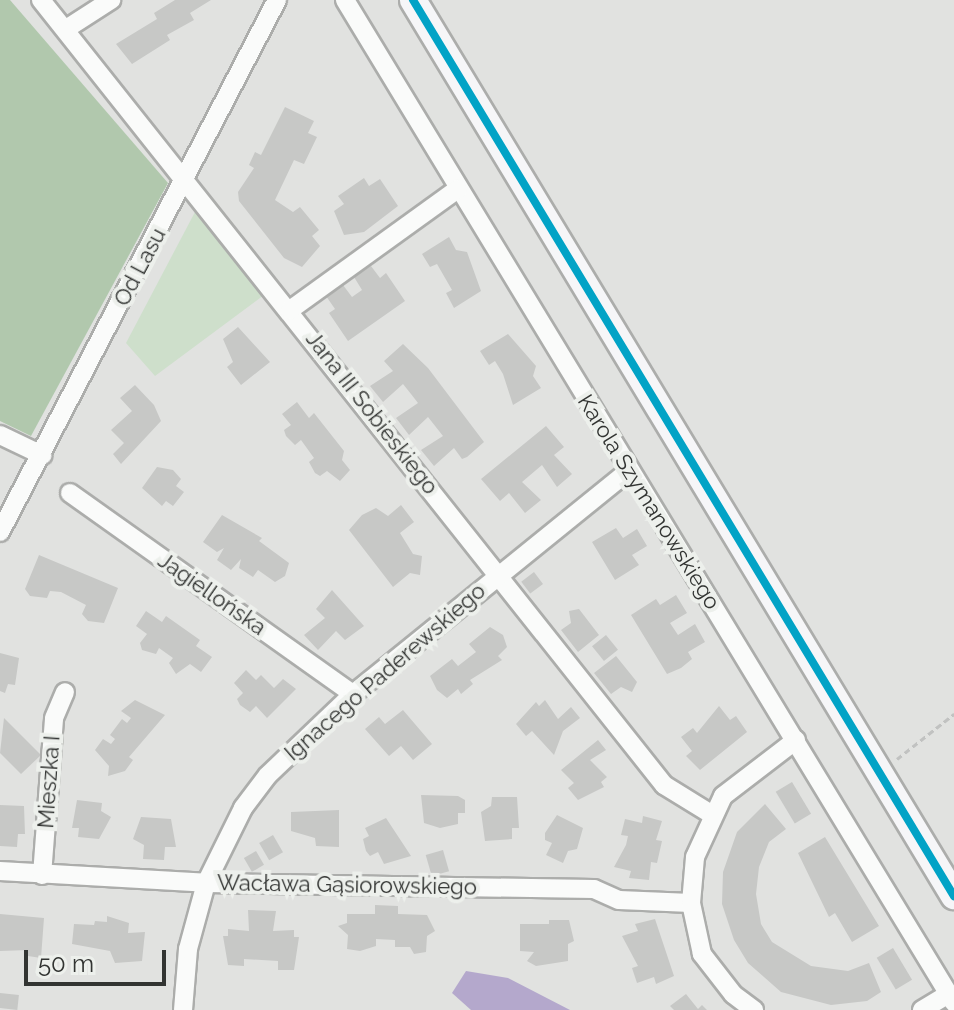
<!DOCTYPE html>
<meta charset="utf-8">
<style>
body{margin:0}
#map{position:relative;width:954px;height:1010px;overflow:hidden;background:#e1e2e0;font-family:Raleway,sans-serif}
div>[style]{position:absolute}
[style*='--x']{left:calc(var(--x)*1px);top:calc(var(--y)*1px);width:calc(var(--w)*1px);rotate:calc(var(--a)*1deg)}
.green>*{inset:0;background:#cedfcb}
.forest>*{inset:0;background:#b1c8ad}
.water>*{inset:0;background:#b4a8cc}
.building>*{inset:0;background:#c7c8c6;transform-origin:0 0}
.path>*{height:3px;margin-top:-1.5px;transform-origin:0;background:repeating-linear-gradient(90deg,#c1c2c1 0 6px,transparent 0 10px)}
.roads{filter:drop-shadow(2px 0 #acadab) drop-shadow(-2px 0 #acadab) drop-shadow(0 2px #acadab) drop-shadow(0 -2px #acadab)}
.minor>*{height:18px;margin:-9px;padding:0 9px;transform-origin:9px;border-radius:9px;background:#fafbfa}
.secondary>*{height:26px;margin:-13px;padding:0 13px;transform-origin:13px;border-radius:13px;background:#f6f6f8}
.bus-1>*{height:8px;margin:-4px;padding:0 4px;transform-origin:4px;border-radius:4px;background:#02a3c6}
span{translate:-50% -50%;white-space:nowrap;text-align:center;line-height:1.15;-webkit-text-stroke:8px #edf0ec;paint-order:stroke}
.street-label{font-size:22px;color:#323432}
.scale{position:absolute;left:24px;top:950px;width:142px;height:36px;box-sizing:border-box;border:4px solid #323432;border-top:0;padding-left:10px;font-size:24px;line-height:28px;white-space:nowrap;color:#323432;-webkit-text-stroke:6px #edf0ec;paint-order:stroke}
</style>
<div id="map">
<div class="green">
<i style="clip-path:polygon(195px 212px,264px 295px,155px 376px,126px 343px)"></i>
</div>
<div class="forest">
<i style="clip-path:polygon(0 0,10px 0,168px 183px,31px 436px,0 421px)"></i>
</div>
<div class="water">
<i style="clip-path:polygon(466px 971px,508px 978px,570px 1010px,471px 1010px,452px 993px)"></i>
</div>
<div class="building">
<i style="clip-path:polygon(175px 0,211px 0,190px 13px,194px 20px,167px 35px,170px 40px,132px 64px,116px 44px,157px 19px,154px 13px)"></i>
<i style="clip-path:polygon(285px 107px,314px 121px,308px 133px,317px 137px,304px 164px,294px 160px,275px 200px,293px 212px,300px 207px,319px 230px,312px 236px,320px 246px,302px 267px,284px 258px,239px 201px,238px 192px,254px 168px,249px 165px,255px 152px,261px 155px)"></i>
<i style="clip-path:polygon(364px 178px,369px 186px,380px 179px,398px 206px,364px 232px,344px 235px,334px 211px,344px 204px,338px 196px)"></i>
<i style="clip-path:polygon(449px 237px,456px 250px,467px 252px,481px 291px,454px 308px,446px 293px,452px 290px,437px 264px,430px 267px,422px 254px)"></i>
<i style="clip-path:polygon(371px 266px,380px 278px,386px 273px,405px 301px,348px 341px,329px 313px,335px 309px,326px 296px,343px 285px,352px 297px,362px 290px,354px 277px)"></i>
<i style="clip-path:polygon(238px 327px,270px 362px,241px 385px,227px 367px,233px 362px,223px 339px)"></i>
<i style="clip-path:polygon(508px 334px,536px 366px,533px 376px,541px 388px,513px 405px,503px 374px,495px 361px,489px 365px,480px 351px)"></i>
<i style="clip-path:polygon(403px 344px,428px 368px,484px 442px,467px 457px,462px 459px,454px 448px,434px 466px,421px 450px,443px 436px,428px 417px,409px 435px,396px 418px,418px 403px,411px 394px,403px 384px,383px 402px,370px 386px,393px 371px,384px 361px)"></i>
<i style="clip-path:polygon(135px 385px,154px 405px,161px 421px,121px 464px,113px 454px,124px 443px,111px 430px,132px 411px,120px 398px)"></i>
<i style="clip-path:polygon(297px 402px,309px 418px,314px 413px,344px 451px,342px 460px,350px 470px,340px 481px,327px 471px,320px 476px,315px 473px,309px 462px,314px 458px,301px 440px,295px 445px,286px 436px,284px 430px,291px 425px,282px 414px)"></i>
<i style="clip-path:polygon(546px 426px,564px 447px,554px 455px,572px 474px,557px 487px,542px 465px,522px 482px,541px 500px,525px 513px,509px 493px,500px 501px,481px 479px)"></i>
<i style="clip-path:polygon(157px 467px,173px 470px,181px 479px,176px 486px,184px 492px,173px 506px,166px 501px,162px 506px,142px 488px)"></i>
<i style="clip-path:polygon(401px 505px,414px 522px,400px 533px,413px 554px,422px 556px,420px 575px,410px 573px,393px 587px,349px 530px,362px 515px,376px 508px,388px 516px)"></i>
<i style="clip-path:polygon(222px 515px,262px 538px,259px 541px,289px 563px,285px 576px,275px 582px,258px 570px,253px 577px,239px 568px,241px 559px,231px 570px,217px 560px,224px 548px,217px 552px,203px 542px)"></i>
<i style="clip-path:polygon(616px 528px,623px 538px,637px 529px,647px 546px,632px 555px,639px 565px,615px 580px,592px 542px)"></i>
<i style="clip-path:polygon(39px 555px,118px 588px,104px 623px,88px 621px,82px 614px,86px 605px,61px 592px,50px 591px,47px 598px,30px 596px,25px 589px)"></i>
<i style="left:534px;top:572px;width:15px;height:16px;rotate:53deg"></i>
<i style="clip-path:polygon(332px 590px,364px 626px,345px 640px,336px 631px,318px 650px,304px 635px,325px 618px,316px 609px)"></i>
<i style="clip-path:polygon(676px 595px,687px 613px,670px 623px,678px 635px,695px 624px,705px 642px,688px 652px,692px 659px,681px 668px,667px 674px,631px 615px,656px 599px,660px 605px)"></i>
<i style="clip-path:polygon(579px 609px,599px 635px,578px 652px,561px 630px,571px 623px,569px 611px)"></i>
<i style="clip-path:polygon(146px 611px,162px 622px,166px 616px,200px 640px,196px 646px,212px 657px,201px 672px,190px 664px,176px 674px,169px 663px,173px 658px,159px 648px,156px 654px,142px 650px,140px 643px,147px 634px,136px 626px)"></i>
<i style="clip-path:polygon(490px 627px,503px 635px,507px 647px,498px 656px,502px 660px,470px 680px,473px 684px,461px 694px,458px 689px,447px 698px,437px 690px,430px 676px,452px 659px,458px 666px,476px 652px,469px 644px)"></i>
<i style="left:606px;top:635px;width:19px;height:18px;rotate:51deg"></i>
<i style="clip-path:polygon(0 653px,19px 658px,15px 685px,8px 684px,5px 693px,0 691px)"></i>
<i style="clip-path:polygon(616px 656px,637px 682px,632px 692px,621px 687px,611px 694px,594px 673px)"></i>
<i style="clip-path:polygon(246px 670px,256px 680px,261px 675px,274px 688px,283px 679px,296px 689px,267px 718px,256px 706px,250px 712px,240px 705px,237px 699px,243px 693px,234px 683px)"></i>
<i style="clip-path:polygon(135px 700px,165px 715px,129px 757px,133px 760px,125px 771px,108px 776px,109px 766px,95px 750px,103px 739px,111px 744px,115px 739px,110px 735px,122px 719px,127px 723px,131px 718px,121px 711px)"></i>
<i style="clip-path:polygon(545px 700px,558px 719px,571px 707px,580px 718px,563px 731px,554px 755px,532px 731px,526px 736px,516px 724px,536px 702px,539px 706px)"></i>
<i style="clip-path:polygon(719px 706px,730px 720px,736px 716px,747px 732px,700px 770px,686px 756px,692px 751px,681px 737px,693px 728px,697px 733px)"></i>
<i style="clip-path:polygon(403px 710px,432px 744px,413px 760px,401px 746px,389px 756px,365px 729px,379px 717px,385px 724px)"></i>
<i style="clip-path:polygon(4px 718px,41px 755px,21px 774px,0 753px)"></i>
<i style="clip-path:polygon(598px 740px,606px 750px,590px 760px,607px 777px,601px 782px,604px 787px,578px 800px,568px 788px,574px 783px,561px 770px)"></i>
<i style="left:792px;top:782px;width:37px;height:19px;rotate:59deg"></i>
<i style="clip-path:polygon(421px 795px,458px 796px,465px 800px,465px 813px,458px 813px,458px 824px,440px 828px,424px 823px)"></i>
<i style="clip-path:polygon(492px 797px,517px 797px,519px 828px,512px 828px,512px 839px,485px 841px,481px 812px,491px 806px)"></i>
<i style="clip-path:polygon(77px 800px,102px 803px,101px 811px,111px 817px,99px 839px,78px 837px,79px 828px,72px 828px)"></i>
<i style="clip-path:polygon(765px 804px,786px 829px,769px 842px,759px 867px,756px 894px,761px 924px,772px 942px,811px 966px,848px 971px,869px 963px,881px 992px,867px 1001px,831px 1005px,781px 992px,748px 963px,734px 940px,722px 904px,723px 872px,737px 832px)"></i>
<i style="clip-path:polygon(0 805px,24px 806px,25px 834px,18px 834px,17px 847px,0 846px)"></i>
<i style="clip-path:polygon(339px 810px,339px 847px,316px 846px,315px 838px,291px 831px,291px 812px)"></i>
<i style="clip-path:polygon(557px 815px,583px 828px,577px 849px,568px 851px,563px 863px,546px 855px,552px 843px,545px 840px,545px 833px)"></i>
<i style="clip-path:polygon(643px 816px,662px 821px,656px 840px,662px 841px,657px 863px,651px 862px,649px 880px,629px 878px,631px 871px,614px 867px,626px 845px,628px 836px,621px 835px,625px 819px,642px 823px)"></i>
<i style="clip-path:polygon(141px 817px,171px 819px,176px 847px,165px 847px,164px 860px,143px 859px,144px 845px,133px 839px)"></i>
<i style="clip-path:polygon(386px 818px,411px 856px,384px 864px,378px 852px,370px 856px,366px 851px,363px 839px,369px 836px,365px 828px)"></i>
<i style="left:273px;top:835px;width:20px;height:16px;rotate:60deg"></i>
<i style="clip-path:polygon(825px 837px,879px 926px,852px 942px,835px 913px,829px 917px,798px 853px)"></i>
<i style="left:443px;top:850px;width:22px;height:18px;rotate:74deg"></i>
<i style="left:256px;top:851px;width:16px;height:14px;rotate:60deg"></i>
<i style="clip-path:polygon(375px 905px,398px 906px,398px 914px,427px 915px,435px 931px,427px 936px,426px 952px,414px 954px,410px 947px,395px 947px,395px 940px,376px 939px,376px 946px,360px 951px,347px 949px,348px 935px,338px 926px,347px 923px,347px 914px,375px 914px)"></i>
<i style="clip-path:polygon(248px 910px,276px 911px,273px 931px,294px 930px,294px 937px,299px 937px,294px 970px,278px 970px,278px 961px,244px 959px,244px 966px,228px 965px,223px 936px,228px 936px,228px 929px,249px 931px)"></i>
<i style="clip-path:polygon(0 914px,44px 918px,41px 958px,28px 956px,28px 950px,0 951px)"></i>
<i style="clip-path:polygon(107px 916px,129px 923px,128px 933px,145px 932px,142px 961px,115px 963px,110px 951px,72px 944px,74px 924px,94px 925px,95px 921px,107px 922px)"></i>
<i style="clip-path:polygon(655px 919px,674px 976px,656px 984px,654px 977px,637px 983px,632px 968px,638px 966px,622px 936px,638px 931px,635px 924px)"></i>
<i style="clip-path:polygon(549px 920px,569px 920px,574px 941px,568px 944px,568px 961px,536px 966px,527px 961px,534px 952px,520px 951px,520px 924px,549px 924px)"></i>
<i style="left:893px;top:948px;width:37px;height:19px;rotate:59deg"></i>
<i style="left:0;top:993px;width:19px;height:15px;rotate:6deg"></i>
<i style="clip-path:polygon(686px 994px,698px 1009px,702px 1005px,707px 1010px,674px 1010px,670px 1006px)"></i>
</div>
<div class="path">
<i style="--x:897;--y:759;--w:73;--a:-38.3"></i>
</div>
<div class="roads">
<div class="minor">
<i style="--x:41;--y:0;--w:1002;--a:51.56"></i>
<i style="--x:664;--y:785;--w:55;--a:31.7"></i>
<i style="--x:345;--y:0;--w:1173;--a:58.73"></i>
<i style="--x:66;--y:29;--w:54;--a:-32.8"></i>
<i style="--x:290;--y:310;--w:207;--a:-35.8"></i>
<i style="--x:0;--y:435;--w:47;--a:25.5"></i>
<i style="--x:70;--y:493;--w:347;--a:35.4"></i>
<i style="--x:0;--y:532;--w:600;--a:-62.5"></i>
<i style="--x:0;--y:871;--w:206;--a:3.3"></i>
<i style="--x:206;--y:883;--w:388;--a:0.9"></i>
<i style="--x:594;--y:889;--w:27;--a:24"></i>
<i style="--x:619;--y:900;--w:72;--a:2.4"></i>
<i style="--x:42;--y:875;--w:157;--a:-85.6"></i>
<i style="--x:54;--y:718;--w:28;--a:-67"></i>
<i style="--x:183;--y:1010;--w:61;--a:-85.3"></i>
<i style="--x:188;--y:949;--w:68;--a:-74.7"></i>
<i style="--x:206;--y:883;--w:84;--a:-63.7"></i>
<i style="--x:243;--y:808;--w:41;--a:-52.9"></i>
<i style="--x:268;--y:775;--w:117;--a:-43.6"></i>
<i style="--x:353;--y:694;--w:353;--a:-39"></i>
<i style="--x:754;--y:1010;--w:26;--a:-143"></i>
<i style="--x:733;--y:994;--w:51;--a:-127.8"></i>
<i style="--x:702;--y:954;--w:52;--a:-102.2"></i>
<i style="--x:691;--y:903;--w:46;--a:-85"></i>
<i style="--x:695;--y:857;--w:67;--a:-65.3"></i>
<i style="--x:723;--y:796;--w:92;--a:-37.5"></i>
<i style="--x:922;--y:1010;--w:31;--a:-31"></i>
</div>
<div class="secondary">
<i style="--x:413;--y:0;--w:1047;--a:58.88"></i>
</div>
</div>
<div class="bus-1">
<i style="--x:413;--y:0;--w:1047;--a:58.88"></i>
</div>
<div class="street-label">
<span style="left:140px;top:267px;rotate:-62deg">Od Lasu</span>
<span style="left:372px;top:413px;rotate:52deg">Jana III Sobieskiego</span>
<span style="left:649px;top:502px;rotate:58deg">Karola Szymanowskiego</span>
<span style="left:212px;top:594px;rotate:35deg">Jagiellońska</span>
<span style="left:385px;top:672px;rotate:-41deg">Ignacego Paderewskiego</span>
<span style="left:49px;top:782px;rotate:-86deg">Mieszka I</span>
<span style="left:347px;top:885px;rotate:1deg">Wacława Gąsiorowskiego</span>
</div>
<div class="scale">50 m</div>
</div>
